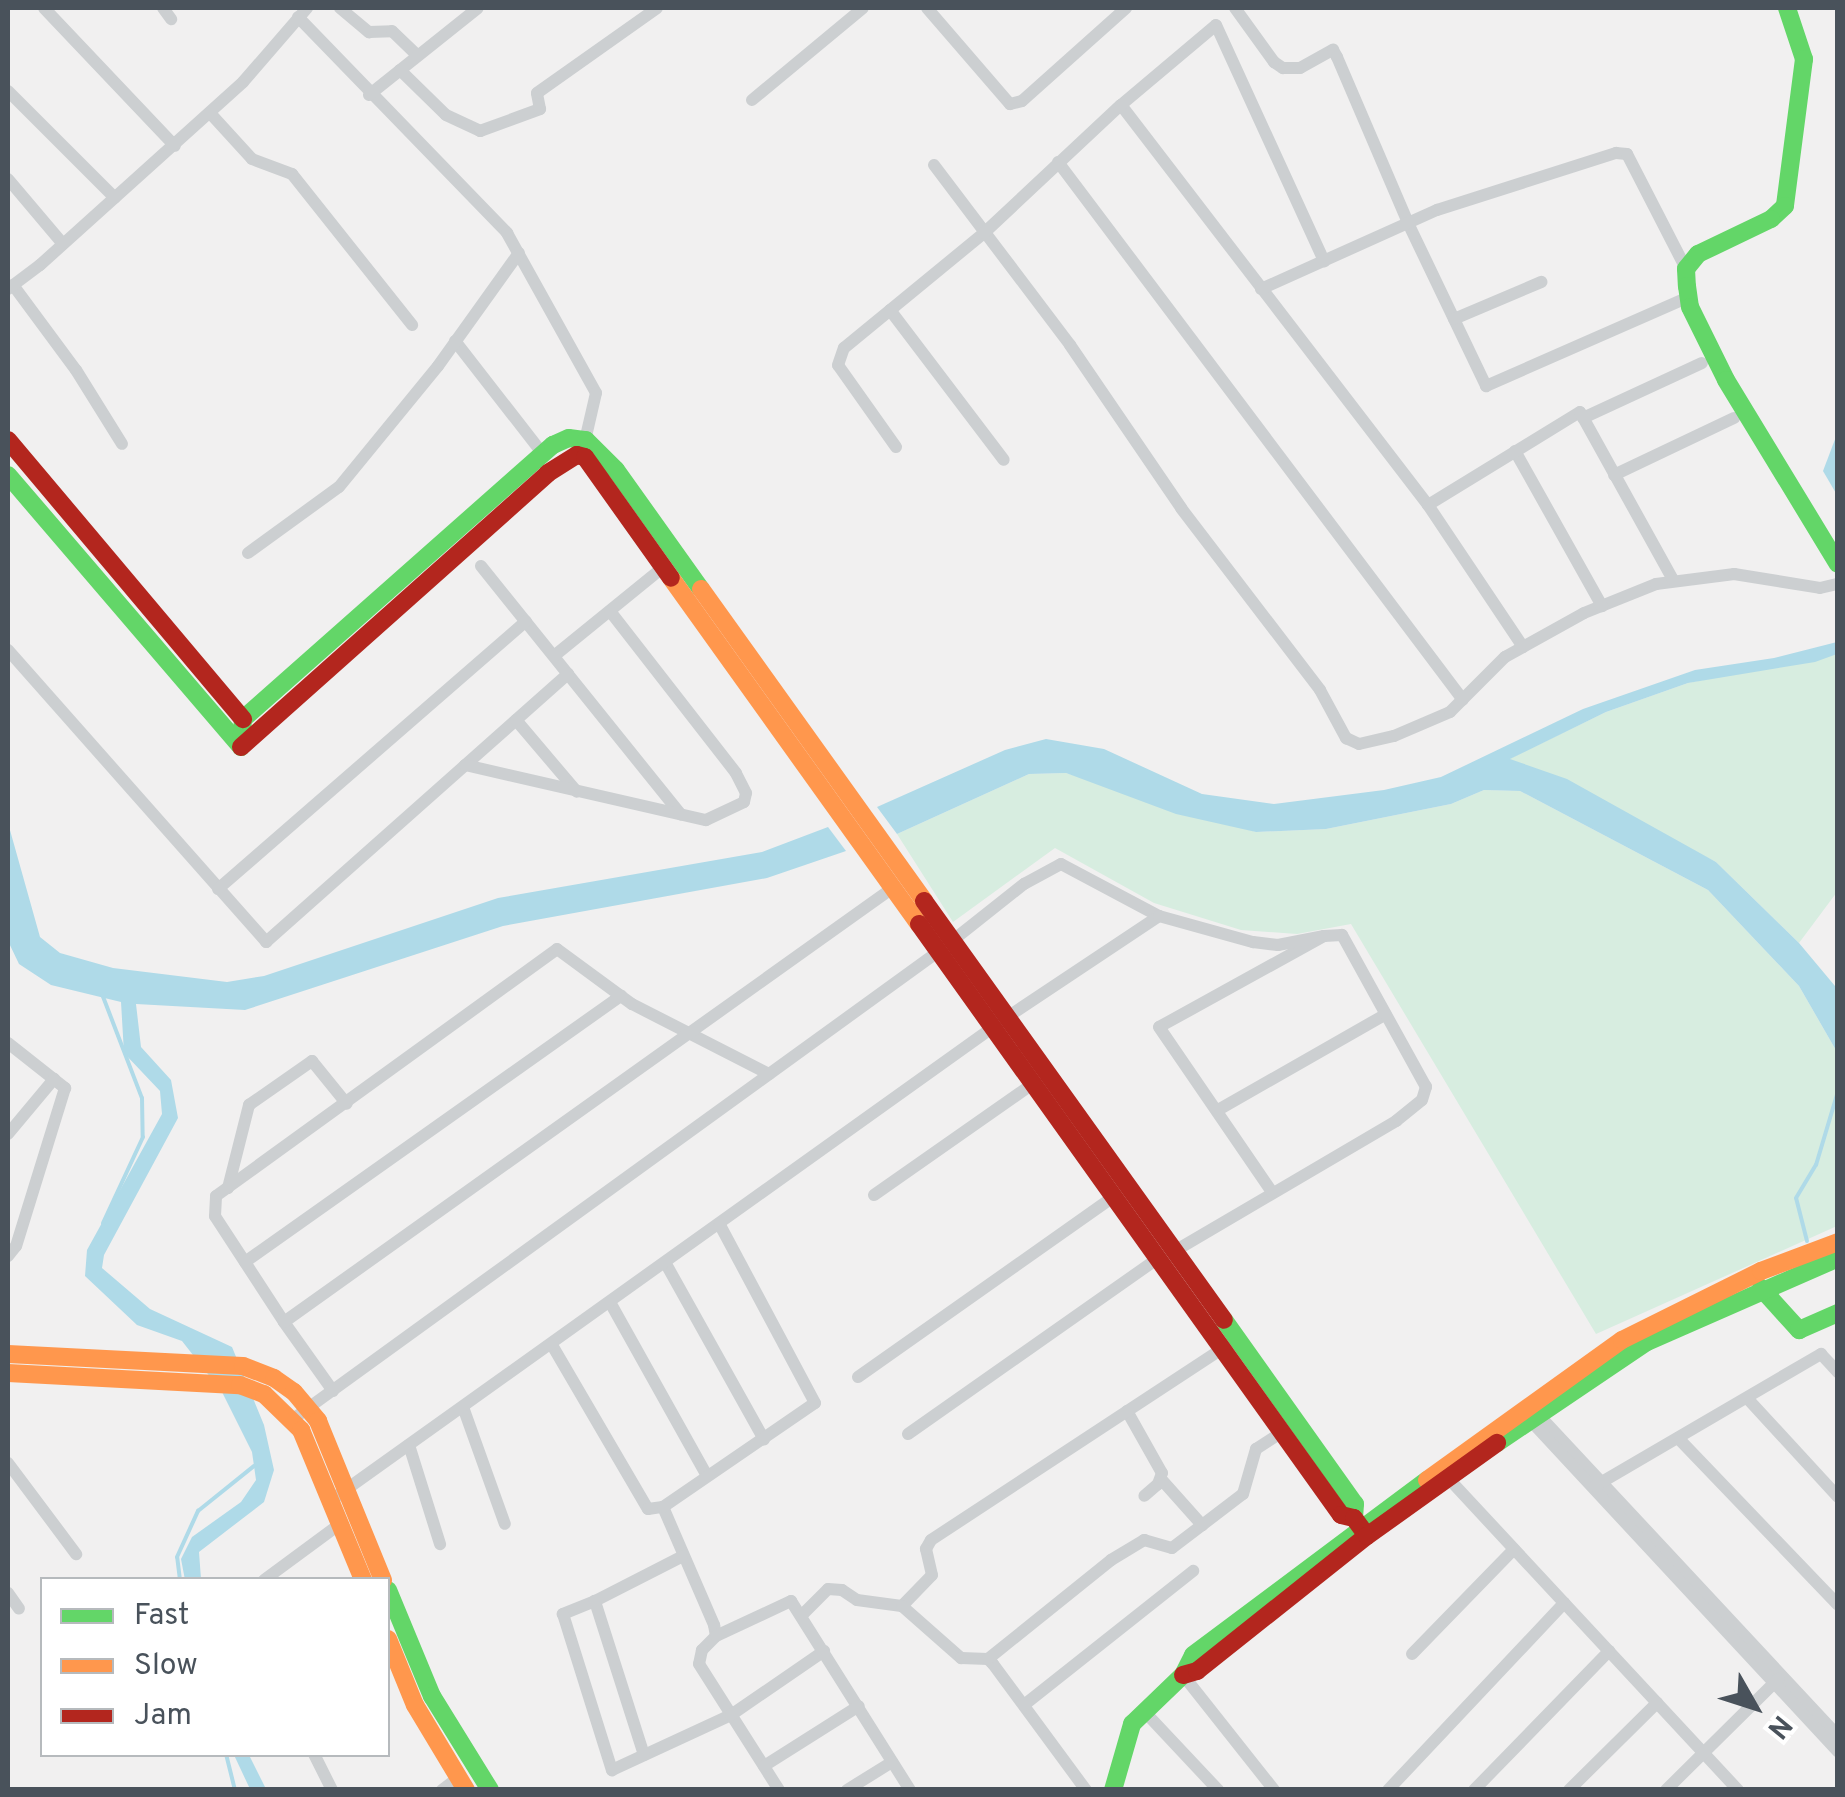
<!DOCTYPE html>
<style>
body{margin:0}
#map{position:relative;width:1845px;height:1797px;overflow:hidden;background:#f1f0f0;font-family:Overpass,sans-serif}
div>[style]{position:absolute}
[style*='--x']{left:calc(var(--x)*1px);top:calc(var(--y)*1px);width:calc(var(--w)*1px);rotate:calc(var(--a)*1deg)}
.green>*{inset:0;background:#d7ede0}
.water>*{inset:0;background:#afdae8}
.stream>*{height:4px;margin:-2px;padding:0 2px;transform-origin:2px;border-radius:2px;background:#afdae8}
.street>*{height:12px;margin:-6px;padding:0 6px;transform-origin:6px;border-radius:6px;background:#cccfd1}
.fast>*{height:18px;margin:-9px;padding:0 9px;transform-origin:9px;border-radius:9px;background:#63d668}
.slow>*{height:18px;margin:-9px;padding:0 9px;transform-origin:9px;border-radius:9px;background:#ff974d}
.jam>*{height:18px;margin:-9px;padding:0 9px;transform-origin:9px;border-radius:9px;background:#b3261e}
span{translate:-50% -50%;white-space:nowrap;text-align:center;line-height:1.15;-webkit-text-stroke:8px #fff;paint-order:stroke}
.frame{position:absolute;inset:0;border:10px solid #49525b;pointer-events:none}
.legend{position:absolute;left:40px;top:1577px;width:350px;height:180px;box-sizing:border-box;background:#fff;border:2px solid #b6babd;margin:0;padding:12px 18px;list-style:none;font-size:30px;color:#49525b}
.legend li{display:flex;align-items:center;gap:20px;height:50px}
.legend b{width:50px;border:2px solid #b6babd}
.north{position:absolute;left:1705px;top:1657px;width:100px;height:100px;-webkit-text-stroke:8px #fff;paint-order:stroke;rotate:129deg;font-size:28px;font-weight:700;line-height:40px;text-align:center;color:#49525b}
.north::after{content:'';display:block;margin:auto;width:35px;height:45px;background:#49525b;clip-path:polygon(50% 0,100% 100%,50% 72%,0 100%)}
</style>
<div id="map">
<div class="green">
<i style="clip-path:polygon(1837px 654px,1837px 892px,1799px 943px,1716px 862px,1509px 759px,1606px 712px,1688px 683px)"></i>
<i style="clip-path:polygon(1066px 773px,1256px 832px,1326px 829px,1451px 804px,1484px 790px,1520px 791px,1708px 890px,1799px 986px,1837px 1052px,1837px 1226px,1596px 1334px,1351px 924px,1297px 934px,1241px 930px,1154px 903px,1055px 848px,953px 922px,897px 834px,1029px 774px)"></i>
</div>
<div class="water">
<i style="clip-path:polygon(1837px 434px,1838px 495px,1837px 495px,1823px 471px)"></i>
<i style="clip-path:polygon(1837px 642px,1837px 654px,1815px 662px,1688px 683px,1606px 712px,1510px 759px,1567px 779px,1716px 862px,1799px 943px,1835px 986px,1837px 1052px,1799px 986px,1708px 890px,1520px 791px,1484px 790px,1451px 804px,1326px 829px,1256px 832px,1176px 814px,1066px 773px,1029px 774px,897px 834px,877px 807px,1005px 750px,1046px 739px,1104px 749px,1202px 794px,1274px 804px,1384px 790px,1441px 777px,1583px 709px,1695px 670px,1774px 658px)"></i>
<i style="clip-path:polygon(8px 823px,40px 937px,60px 953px,113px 968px,227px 982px,264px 976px,498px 898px,762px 852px,828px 827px,846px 851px,767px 878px,503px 926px,245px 1010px,136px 1004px,141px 1047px,171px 1080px,178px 1118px,104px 1255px,102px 1268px,150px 1309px,232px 1347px,264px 1425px,274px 1470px,264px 1502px,199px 1552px,201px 1579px,185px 1580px,181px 1559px,192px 1537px,241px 1502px,256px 1480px,252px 1452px,222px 1392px,182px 1341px,137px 1325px,85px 1276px,87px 1250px,162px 1114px,160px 1091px,124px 1053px,121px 1002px,51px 985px,19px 964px,8px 941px)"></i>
<i style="clip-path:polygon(234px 1755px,249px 1755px,266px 1789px,250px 1789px)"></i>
</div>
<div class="stream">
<i style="--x:102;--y:994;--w:111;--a:69"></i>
<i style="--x:142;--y:1098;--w:39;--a:89"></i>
<i style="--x:143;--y:1137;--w:95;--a:114.9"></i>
<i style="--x:1807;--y:1241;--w:44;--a:-104.3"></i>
<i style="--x:1796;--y:1198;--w:39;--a:-59"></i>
<i style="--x:1816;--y:1165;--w:77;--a:-73.4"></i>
<i style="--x:180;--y:1580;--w:23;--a:-97"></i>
<i style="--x:177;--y:1557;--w:51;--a:-65.5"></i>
<i style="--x:198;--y:1511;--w:72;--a:-38.8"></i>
<i style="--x:226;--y:1754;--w:37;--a:76"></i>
</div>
<div class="street">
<i style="--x:44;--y:8;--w:190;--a:46.5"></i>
<i style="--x:163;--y:8;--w:14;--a:54"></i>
<i style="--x:340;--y:8;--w:38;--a:40"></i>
<i style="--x:369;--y:32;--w:23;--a:-2"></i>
<i style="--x:392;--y:31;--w:33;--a:44"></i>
<i style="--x:927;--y:8;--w:127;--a:49.2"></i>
<i style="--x:1010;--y:104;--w:12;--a:-14"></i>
<i style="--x:1022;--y:101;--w:140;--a:-41.8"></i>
<i style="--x:1235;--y:8;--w:67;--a:54.2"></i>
<i style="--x:1274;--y:62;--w:11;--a:34"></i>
<i style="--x:1283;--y:68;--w:17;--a:0"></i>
<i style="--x:1300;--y:68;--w:38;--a:-29"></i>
<i style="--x:1333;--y:50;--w:8;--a:60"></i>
<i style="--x:1337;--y:57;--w:181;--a:66.8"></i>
<i style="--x:1408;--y:223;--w:181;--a:64.4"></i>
<i style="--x:1486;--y:386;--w:222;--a:-23.7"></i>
<i style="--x:298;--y:17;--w:301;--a:45.9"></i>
<i style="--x:507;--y:233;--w:183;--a:60.9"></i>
<i style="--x:596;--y:393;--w:53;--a:103"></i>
<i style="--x:400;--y:70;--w:64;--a:44.4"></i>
<i style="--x:446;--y:115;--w:38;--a:25"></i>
<i style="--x:480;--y:131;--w:64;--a:-20.1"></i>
<i style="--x:540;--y:109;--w:16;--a:-101"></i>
<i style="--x:537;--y:93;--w:147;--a:-35.3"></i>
<i style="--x:8;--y:91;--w:151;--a:45"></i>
<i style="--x:369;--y:95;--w:139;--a:-38.6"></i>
<i style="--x:752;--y:100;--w:144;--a:-39.7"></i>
<i style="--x:1121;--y:105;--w:504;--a:52.49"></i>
<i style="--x:1428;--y:505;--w:171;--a:56.2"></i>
<i style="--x:210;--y:113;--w:62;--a:47.6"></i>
<i style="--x:252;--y:159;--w:43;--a:20.6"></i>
<i style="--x:292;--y:174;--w:193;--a:51.5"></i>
<i style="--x:1058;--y:162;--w:673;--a:53.03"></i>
<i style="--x:934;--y:165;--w:226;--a:52.9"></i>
<i style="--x:1070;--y:345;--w:197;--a:55.7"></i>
<i style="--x:1181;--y:508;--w:229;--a:52.6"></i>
<i style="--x:1320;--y:690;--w:55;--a:61.6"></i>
<i style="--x:1346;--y:738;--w:14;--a:25"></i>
<i style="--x:1359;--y:744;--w:36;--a:-13"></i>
<i style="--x:1394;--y:736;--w:61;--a:-23.2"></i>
<i style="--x:1450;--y:712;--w:78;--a:-45"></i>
<i style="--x:1505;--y:657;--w:90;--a:-29.1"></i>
<i style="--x:1584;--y:613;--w:78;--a:-21.9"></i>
<i style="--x:1656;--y:584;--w:79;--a:-7.3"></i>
<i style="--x:1734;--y:574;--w:87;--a:9.2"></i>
<i style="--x:1820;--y:588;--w:18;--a:-13"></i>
<i style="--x:8;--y:179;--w:85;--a:49.8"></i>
<i style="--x:13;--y:285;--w:106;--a:53.5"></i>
<i style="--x:76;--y:370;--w:87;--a:58.1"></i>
<i style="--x:8;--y:289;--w:40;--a:-37"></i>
<i style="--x:40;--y:265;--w:273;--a:-42"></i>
<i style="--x:243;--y:82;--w:98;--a:-49.1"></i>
<i style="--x:1261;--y:289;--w:193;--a:-24.2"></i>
<i style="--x:1437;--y:210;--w:188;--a:-17.7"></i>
<i style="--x:1616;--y:153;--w:11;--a:5"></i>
<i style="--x:1627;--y:154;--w:129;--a:62.8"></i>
<i style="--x:890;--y:310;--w:188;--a:52.8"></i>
<i style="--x:1454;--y:319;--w:95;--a:-23"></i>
<i style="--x:455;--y:341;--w:143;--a:52.1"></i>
<i style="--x:1583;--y:418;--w:131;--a:-24.8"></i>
<i style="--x:896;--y:447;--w:100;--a:-125.3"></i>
<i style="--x:838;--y:365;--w:18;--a:-71"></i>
<i style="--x:844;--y:348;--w:181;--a:-39.4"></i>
<i style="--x:984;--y:233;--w:187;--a:-43.1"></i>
<i style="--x:1121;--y:105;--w:124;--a:-40.1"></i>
<i style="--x:1216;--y:25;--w:260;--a:65.4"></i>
<i style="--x:1515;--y:451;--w:178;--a:60.7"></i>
<i style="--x:1614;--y:475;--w:133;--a:-25.4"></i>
<i style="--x:1428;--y:505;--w:178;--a:-31.5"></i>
<i style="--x:1580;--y:412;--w:192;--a:61"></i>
<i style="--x:248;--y:553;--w:112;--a:-36"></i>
<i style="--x:339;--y:487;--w:156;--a:-50.7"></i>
<i style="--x:438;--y:366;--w:139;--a:-54.4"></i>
<i style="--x:481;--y:566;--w:319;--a:51.2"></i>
<i style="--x:8;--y:650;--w:390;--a:48.5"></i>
<i style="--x:266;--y:942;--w:404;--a:-41.6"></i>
<i style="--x:554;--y:656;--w:144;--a:-39.1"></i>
<i style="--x:516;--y:720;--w:94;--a:49.7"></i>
<i style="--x:465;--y:765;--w:247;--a:12.9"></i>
<i style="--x:706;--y:820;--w:42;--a:-25.3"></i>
<i style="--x:744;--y:802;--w:9;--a:-77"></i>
<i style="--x:746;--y:793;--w:22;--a:-117"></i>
<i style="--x:736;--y:773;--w:205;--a:-127.9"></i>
<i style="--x:218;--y:889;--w:408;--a:-41"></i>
<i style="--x:952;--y:941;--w:92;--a:-38.4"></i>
<i style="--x:1024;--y:884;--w:42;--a:-28.4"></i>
<i style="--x:1061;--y:864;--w:111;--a:28"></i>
<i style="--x:8;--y:1043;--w:73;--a:38.3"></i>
<i style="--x:65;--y:1088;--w:165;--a:107.2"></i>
<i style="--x:16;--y:1246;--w:13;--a:129"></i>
<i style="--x:1218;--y:1110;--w:193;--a:-29.7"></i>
<i style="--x:8;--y:1134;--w:72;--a:-50.1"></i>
<i style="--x:228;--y:1188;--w:86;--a:-75.8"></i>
<i style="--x:249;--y:1105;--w:77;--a:-34.9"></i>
<i style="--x:312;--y:1061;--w:55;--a:50.9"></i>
<i style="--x:874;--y:1195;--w:195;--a:-35"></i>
<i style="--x:1173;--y:1252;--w:259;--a:-30.4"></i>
<i style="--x:1396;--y:1121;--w:33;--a:-39"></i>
<i style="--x:1422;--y:1100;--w:14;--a:-73"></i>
<i style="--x:1426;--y:1087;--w:174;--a:-118.9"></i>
<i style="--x:1342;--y:935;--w:18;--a:177"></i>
<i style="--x:1324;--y:936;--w:188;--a:151.1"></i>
<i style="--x:1159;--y:1027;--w:200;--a:55.6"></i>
<i style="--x:245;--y:1262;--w:461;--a:-35.3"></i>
<i style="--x:666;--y:1264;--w:201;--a:60.8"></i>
<i style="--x:611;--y:1304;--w:197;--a:60.8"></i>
<i style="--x:284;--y:1322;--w:126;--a:-123.1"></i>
<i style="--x:215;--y:1216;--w:20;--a:-87"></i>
<i style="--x:216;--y:1196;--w:421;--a:-35.9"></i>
<i style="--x:557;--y:949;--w:93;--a:36.3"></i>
<i style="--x:632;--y:1004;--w:154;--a:27.1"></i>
<i style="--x:552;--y:1345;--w:190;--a:59.7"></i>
<i style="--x:648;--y:1509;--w:15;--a:-8"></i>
<i style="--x:663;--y:1507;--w:129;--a:66.6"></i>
<i style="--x:714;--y:1625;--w:11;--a:80"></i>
<i style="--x:716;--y:1636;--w:20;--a:135"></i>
<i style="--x:702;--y:1650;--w:14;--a:102"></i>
<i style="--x:699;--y:1664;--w:149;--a:57.6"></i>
<i style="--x:858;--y:1377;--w:314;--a:-35.2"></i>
<i style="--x:333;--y:1391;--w:85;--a:-125.4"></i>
<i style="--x:284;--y:1322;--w:749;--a:-35.49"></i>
<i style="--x:1747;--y:1398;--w:134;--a:47.4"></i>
<i style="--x:463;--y:1407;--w:124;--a:70.3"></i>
<i style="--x:1127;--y:1411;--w:71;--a:60.6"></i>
<i style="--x:1162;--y:1473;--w:12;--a:110"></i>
<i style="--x:1158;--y:1484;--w:18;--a:139"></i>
<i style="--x:1537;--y:1413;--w:442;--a:47"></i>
<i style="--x:293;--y:1419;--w:798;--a:-35.92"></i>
<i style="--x:1529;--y:1419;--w:454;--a:47.1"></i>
<i style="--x:908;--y:1434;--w:308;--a:-35.1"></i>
<i style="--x:1678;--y:1438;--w:231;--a:46.2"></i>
<i style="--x:409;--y:1445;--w:104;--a:72.6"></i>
<i style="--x:8;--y:1463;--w:114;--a:53.2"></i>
<i style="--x:1161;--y:1479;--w:62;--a:48.3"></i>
<i style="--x:1449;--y:1479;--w:425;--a:47.1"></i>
<i style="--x:1595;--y:1486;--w:262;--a:-30.3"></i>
<i style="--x:1821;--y:1354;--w:25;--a:47"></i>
<i style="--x:330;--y:1501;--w:831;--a:-35.55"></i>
<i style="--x:1006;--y:1018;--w:184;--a:-33.7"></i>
<i style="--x:1159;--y:916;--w:98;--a:15.5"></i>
<i style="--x:1253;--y:942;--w:25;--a:7"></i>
<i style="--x:1278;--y:945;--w:47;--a:-11.1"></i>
<i style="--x:663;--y:1507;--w:184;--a:-34.4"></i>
<i style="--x:815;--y:1403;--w:202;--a:-118.1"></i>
<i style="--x:264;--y:1580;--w:94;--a:-36.4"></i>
<i style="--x:8;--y:1593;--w:19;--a:55"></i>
<i style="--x:595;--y:1601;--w:35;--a:158"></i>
<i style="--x:563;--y:1614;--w:164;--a:72.6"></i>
<i style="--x:612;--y:1770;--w:131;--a:-24.8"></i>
<i style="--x:731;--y:1715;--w:113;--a:-34.5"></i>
<i style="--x:902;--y:1606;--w:43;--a:-45.9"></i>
<i style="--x:932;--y:1575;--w:27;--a:-103"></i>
<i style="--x:926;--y:1549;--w:10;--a:-61"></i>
<i style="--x:931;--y:1540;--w:357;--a:-33.3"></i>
<i style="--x:801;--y:1616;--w:38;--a:-45"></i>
<i style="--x:828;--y:1589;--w:14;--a:4"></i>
<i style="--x:842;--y:1590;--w:18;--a:34"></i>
<i style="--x:857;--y:1600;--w:45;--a:7.6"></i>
<i style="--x:902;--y:1606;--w:79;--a:41.4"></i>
<i style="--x:961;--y:1658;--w:27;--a:2"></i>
<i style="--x:988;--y:1659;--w:7;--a:45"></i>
<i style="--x:993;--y:1664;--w:157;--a:53.6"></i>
<i style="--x:716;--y:1636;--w:83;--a:-25"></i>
<i style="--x:791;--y:1601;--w:223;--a:57.8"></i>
<i style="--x:1412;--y:1654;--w:146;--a:-45.8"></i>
<i style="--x:988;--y:1659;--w:158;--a:-38.8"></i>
<i style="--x:1111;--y:1560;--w:39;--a:-31"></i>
<i style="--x:1144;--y:1540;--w:29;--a:16"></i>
<i style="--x:1172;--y:1548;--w:89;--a:-37.3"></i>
<i style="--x:1243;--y:1494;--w:47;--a:-73.9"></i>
<i style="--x:1256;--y:1449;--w:31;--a:-33"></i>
<i style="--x:1183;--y:1675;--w:147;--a:51.6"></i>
<i style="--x:1024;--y:1705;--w:216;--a:-38.4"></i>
<i style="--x:1143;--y:1710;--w:110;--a:46.8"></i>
<i style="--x:314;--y:1754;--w:40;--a:63.4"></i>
<i style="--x:644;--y:1755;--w:162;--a:-107.7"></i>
<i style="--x:595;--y:1601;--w:97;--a:-27.1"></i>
<i style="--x:764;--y:1766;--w:112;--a:-32.3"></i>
<i style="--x:442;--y:1790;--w:21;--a:-37"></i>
<i style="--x:847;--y:1790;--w:53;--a:-31.9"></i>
<i style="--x:1388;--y:1790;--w:257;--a:-46.7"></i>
<i style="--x:1474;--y:1790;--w:194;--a:-45.8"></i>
<i style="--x:1569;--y:1790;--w:124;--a:-44.7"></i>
<i style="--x:1666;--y:1790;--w:158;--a:-44.7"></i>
</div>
<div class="fast">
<i style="--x:1787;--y:8;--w:54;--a:71.6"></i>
<i style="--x:1804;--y:59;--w:148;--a:97.4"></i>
<i style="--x:1785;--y:206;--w:19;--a:137"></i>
<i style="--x:1771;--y:219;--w:81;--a:154.4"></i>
<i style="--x:1698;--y:254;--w:19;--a:129"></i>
<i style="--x:1686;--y:269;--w:17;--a:87"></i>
<i style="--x:1687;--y:286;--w:21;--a:82"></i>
<i style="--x:1690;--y:307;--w:81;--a:63.7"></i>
<i style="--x:1726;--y:380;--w:215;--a:58.7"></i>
<i style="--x:8;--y:475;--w:358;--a:49.4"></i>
<i style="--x:241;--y:747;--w:28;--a:-86"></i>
<i style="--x:243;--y:719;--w:414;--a:-41.5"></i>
<i style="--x:553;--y:445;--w:17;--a:-24"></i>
<i style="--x:569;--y:438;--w:17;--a:7"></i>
<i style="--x:586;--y:440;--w:42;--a:45"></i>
<i style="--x:616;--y:470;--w:146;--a:54.5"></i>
<i style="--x:1761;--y:1288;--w:57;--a:47.9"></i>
<i style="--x:1799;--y:1330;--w:43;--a:-23.6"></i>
<i style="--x:1224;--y:1320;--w:226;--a:54.6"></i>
<i style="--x:1355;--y:1504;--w:14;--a:94"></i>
<i style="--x:1497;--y:1443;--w:181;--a:-34"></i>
<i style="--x:1647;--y:1342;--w:209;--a:-23.7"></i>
<i style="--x:388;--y:1590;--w:115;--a:67.5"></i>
<i style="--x:432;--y:1696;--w:110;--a:58.3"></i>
<i style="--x:1113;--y:1790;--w:69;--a:-73.9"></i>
<i style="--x:1132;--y:1724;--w:71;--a:-43.9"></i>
<i style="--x:1183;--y:1675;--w:22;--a:-63"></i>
<i style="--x:1193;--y:1655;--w:292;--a:-36.8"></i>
</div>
<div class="slow">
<i style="--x:671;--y:578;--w:426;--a:54.4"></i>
<i style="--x:701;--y:589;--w:384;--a:54.4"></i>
<i style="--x:8;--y:1354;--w:235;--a:2.9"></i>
<i style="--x:243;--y:1366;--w:33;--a:21"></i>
<i style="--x:274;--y:1378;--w:24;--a:35"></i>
<i style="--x:294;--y:1392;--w:38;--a:50"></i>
<i style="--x:318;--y:1421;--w:172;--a:67.8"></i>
<i style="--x:8;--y:1373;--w:232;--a:3"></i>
<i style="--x:240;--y:1385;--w:26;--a:21"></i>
<i style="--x:264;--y:1394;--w:52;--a:44.2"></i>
<i style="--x:301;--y:1430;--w:162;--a:67.5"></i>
<i style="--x:1427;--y:1480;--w:240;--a:-35.7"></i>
<i style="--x:1622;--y:1340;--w:155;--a:-26.4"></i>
<i style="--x:1761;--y:1271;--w:82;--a:-20.6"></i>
<i style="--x:388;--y:1639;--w:71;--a:67.8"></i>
<i style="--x:415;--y:1705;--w:99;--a:59"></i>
</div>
<div class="jam">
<i style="--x:8;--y:440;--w:365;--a:49.9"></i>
<i style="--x:241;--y:747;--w:411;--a:-41.7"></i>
<i style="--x:548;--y:473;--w:34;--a:-32"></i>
<i style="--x:577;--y:455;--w:8;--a:14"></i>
<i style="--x:585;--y:457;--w:148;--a:54.6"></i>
<i style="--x:924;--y:901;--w:515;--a:54.4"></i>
<i style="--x:919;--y:924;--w:726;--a:54.47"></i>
<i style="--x:1341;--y:1515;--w:13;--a:13"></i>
<i style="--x:1354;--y:1518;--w:22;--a:54"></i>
<i style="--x:1183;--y:1675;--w:15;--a:-16"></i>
<i style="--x:1197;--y:1671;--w:217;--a:-38.5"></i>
<i style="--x:1367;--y:1536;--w:160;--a:-35.6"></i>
</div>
<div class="frame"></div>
<ul class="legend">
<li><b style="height:12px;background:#63d668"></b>Fast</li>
<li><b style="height:12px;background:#ff974d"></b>Slow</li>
<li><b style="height:12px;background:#b3261e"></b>Jam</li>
</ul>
<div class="north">N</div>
</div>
